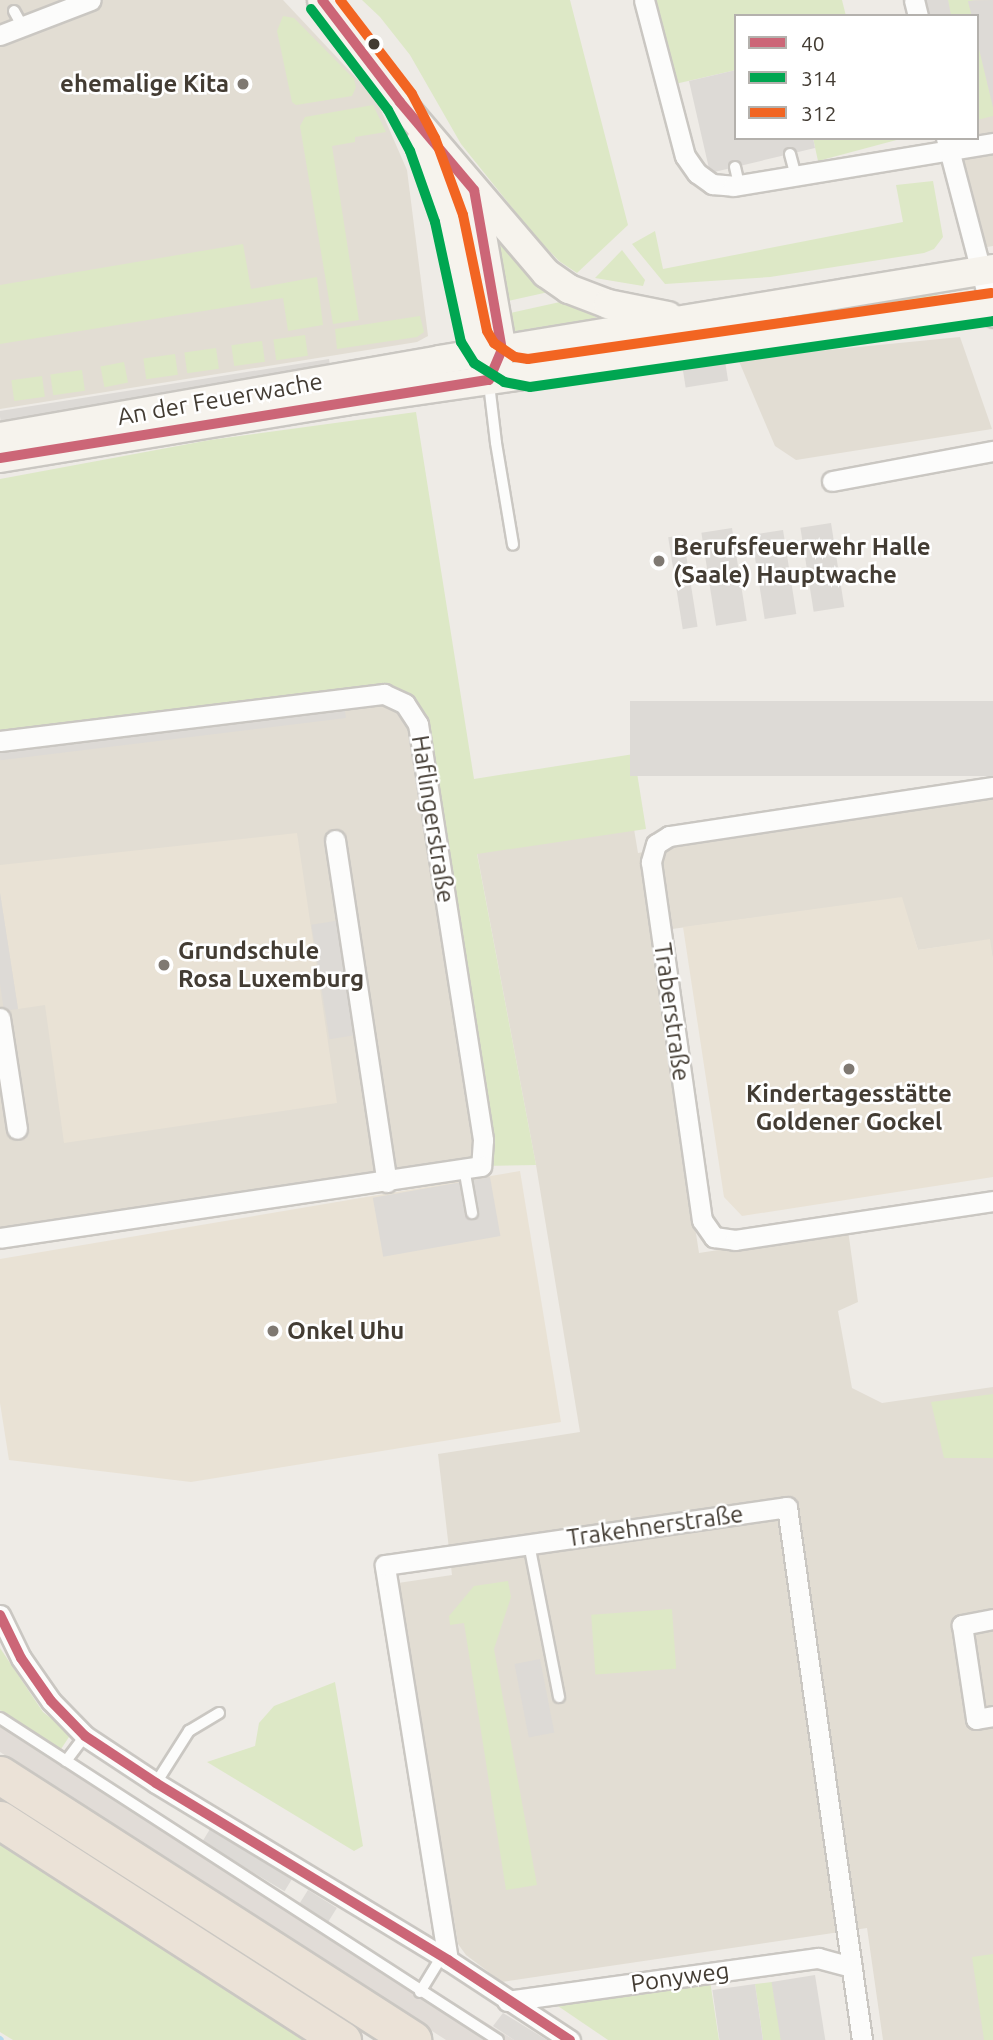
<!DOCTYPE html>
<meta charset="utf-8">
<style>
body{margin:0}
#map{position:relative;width:993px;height:2040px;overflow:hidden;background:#eeebe6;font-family:Ubuntu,sans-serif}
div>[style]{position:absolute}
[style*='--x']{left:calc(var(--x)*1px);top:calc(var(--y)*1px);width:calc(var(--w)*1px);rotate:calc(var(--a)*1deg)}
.residential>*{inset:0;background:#e2ddd3}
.industrial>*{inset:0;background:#e1dcd7}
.education>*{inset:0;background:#e9e2d5}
.green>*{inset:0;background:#dde8c6;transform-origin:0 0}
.parking>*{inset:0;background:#dddad6;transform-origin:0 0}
.stream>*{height:6px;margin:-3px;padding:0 3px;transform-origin:3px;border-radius:3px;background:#b6daec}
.roads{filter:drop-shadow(2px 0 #cac7c2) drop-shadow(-2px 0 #cac7c2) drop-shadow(0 2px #cac7c2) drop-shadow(0 -2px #cac7c2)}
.lane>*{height:10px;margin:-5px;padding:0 5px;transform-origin:5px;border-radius:5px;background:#fcfcfb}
.street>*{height:19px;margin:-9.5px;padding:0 9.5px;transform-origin:9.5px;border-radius:9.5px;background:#fcfcfb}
.secondary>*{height:28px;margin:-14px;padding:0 14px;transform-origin:14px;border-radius:14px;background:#f6f3ed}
.highway>*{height:37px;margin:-18.5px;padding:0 18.5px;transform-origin:18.5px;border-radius:18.5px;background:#ebe2d7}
.bus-1>*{height:10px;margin:-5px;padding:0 5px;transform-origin:5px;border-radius:5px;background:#c67}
.bus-2>*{height:10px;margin:-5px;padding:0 5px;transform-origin:5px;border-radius:5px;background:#00a651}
.bus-3>*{height:10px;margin:-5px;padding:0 5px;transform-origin:5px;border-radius:5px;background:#f26522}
.dots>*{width:19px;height:19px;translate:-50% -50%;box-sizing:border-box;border:4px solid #fff;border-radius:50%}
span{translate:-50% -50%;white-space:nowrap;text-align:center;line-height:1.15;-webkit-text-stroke:5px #fff;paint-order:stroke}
.poi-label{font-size:24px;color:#433c33;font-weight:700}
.right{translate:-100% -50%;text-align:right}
.left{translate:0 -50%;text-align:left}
.street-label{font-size:24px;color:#433c33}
.legend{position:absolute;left:734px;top:14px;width:245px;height:126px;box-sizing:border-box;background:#fff;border:2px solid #b4b1ad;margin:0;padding:9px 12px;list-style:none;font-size:21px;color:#433c33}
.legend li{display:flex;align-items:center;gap:14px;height:35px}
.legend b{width:35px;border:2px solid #b4b1ad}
</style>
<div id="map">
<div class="residential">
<i style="clip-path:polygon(0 0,283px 0,376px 99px,407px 170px,428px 336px,417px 342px,0 409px)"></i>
<i style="clip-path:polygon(914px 0,993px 0,993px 246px,975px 249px,946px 138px,977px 138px,977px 16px,918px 16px)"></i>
<i style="clip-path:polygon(960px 337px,992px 429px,796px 460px,775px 446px,738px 359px)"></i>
<i style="clip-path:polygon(384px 694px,418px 724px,481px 1166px,0 1238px,0 741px)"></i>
<i style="clip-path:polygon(993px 799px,993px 960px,989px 940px,918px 950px,901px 898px,650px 932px,699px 1253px,848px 1230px,858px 1302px,838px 1311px,852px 1388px,882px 1403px,993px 1387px,993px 2040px,883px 2040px,867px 1928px,502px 1982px,466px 1955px,458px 1944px,398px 1583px,452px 1575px,438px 1454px,580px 1432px,536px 1165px,477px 853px,634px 829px,638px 853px)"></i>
</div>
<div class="industrial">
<i style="clip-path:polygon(0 1710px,424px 1984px,514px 2040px,446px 2040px,0 1752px)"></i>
</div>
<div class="education">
<i style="clip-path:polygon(297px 833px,337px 1103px,64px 1143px,45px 1005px,18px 1009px,0 893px,0 865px)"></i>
<i style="clip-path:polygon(902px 897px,918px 950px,990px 939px,993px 960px,993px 1177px,742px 1216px,724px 1197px,683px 927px)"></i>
<i style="clip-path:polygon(520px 1171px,561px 1422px,191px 1482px,9px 1460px,0 1403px,0 1259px)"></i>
</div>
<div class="green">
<i style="clip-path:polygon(362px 0,570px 0,628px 225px,577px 273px,559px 261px,534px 235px,461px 144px,410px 55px,380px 17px)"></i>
<i style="clip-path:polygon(654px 0,842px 0,846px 16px,736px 16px,736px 70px,675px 84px)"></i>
<i style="clip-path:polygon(948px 0,974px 0,968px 2px,972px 16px,951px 16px)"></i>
<i style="clip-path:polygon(283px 16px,294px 18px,354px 79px,356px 87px,352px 96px,296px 105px,292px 102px,277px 31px)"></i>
<i style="clip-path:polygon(977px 40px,993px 107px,993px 116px,977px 120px)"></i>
<i style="clip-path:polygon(373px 105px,386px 132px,355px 137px,355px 142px,332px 146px,359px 320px,333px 324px,300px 126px,305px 117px)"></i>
<i style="clip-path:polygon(813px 138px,904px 138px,818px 161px)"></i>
<i style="clip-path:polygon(933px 181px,943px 237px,934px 249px,924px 253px,770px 277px,665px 284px,632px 244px,655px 231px,663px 269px,903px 222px,896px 185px)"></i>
<i style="clip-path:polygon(486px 220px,553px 291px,499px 303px)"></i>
<i style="clip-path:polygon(243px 244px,251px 289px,317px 277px,323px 325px,288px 331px,283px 298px,0 344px,0 285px)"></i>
<i style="clip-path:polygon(622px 250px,645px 280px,643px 286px,595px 278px)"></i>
<i style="clip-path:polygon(936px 291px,937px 301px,673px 343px,672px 331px)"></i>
<i style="clip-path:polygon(569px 300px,597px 318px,516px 331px,510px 330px,501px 315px)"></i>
<i style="clip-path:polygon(420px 316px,424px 332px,417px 337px,337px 349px,335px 329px)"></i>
<i style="left:305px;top:335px;width:21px;height:32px;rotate:82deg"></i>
<i style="left:262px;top:341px;width:21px;height:31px;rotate:82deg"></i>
<i style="left:216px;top:348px;width:21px;height:32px;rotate:82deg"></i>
<i style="left:175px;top:354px;width:21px;height:32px;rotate:82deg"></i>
<i style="left:124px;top:362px;width:21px;height:24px;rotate:79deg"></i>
<i style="left:82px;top:370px;width:21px;height:32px;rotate:82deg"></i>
<i style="left:42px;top:376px;width:21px;height:31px;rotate:82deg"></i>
<i style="clip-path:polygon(416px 412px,474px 779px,634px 754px,646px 829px,477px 854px,536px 1165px,481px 1166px,418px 724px,383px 694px,0 741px,0 479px,210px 440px)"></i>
<i style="clip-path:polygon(993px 1394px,993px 1458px,944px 1458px,931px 1402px)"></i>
<i style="clip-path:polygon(508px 1581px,511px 1597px,494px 1649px,537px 1885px,506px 1890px,464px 1623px,450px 1625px,449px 1616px,474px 1586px)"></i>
<i style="left:672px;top:1609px;width:60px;height:81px;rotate:86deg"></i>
<i style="clip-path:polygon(0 1648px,43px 1712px,71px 1734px,61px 1749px,0 1710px)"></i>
<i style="clip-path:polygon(335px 1682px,363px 1846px,354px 1851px,207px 1762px,255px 1746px,259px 1723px,274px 1706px)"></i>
<i style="clip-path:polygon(0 1838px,338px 2040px,13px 2040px,0 2032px)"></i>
<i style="clip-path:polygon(993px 1954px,993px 2040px,984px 2040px,972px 1957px)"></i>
<i style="clip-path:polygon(710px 1981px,719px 2040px,608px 2040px,555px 2004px)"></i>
<i style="clip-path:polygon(772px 1982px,782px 2040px,763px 2040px,755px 1984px)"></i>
</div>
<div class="parking">
<i style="clip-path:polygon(925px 0,948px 0,951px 16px,929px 16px)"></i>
<i style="clip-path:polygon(993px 0,993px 107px,977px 40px,977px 16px,972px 16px,968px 1px)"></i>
<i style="clip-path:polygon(736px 70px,736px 138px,813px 138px,815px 148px,710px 173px,689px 81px)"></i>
<i style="left:329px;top:359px;width:13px;height:334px;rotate:81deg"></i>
<i style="left:725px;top:361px;width:20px;height:43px;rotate:81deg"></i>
<i style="left:831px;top:523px;width:85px;height:31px;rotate:81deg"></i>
<i style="left:732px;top:528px;width:94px;height:31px;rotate:81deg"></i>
<i style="left:783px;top:530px;width:85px;height:32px;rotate:81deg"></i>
<i style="left:683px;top:535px;width:93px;height:15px;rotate:81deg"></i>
<i style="left:993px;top:701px;width:75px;height:363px;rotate:90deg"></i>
<i style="left:344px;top:702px;width:16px;height:348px;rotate:83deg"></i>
<i style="clip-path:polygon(0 893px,18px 1009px,4px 1011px,0 984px)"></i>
<i style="left:341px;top:920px;width:116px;height:30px;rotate:81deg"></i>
<i style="left:490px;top:1177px;width:60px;height:119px;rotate:80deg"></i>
<i style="left:540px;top:1659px;width:75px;height:26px;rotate:79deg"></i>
<i style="left:210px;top:1829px;width:96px;height:15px;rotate:31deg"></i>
<i style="left:308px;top:1890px;width:34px;height:16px;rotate:32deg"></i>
<i style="left:815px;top:1975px;width:66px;height:44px;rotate:81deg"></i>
<i style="left:755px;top:1984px;width:57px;height:43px;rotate:82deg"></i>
<i style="clip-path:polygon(503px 2013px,547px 2040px,514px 2040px,493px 2026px)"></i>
</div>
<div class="stream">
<i style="--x:0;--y:2039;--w:1;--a:45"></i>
</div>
<div class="roads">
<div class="lane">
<i style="--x:14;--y:11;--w:18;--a:61"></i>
<i style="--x:790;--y:154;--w:24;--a:75"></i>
<i style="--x:735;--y:167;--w:18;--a:77"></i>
<i style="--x:489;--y:384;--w:59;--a:83.2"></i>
<i style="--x:496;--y:443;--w:103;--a:80.5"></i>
<i style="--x:464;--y:1168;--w:46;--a:79.9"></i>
<i style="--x:529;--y:1544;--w:156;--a:78.9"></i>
<i style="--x:0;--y:1718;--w:593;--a:32.89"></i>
<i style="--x:66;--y:1761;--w:31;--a:-53"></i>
<i style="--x:156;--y:1783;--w:62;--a:-57.6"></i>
<i style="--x:189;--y:1731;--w:35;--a:-31"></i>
<i style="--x:420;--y:1992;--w:42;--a:-58.6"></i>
</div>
<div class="street">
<i style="--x:644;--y:0;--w:161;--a:75.3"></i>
<i style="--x:685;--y:156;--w:21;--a:55"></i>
<i style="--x:697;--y:173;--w:19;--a:36"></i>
<i style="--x:712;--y:184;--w:21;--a:5"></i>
<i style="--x:733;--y:186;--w:264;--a:-9.4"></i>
<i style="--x:914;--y:0;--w:16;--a:76"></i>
<i style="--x:0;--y:35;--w:97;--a:-21"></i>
<i style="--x:946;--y:138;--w:185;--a:75.3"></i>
<i style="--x:832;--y:481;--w:164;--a:-10.6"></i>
<i style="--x:0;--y:741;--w:387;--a:-7"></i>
<i style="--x:384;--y:694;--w:23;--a:25"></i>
<i style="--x:405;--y:704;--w:24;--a:57"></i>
<i style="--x:418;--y:724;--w:421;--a:81.1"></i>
<i style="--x:483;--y:1140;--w:26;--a:94"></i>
<i style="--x:481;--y:1166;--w:486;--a:171.5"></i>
<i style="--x:993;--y:787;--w:328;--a:171.4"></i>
<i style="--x:669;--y:836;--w:15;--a:148"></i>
<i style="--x:656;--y:844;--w:19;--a:106"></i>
<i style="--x:651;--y:862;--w:362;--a:81.9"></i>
<i style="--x:702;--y:1220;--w:21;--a:55"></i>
<i style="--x:714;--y:1237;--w:21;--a:8"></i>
<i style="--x:735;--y:1240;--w:261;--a:-8.6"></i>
<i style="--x:335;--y:840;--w:346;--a:81.4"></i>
<i style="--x:0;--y:1018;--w:112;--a:81.3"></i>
<i style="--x:0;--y:1615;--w:48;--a:64"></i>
<i style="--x:21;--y:1658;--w:52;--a:55.1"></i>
<i style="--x:51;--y:1701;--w:49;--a:45.8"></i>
<i style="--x:85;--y:1736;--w:85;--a:33.5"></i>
<i style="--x:156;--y:1783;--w:341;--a:31.2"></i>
<i style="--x:448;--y:1960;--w:146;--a:33.3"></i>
<i style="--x:993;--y:1619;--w:32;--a:169"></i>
<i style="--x:962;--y:1625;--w:95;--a:81.5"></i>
<i style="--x:976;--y:1719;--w:17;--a:-10"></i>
<i style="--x:448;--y:1960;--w:400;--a:-99.1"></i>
<i style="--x:385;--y:1565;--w:406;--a:-8.2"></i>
<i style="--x:787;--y:1507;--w:538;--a:81.99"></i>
<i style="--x:507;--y:2001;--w:314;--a:-7.9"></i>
<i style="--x:818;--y:1958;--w:35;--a:15"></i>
</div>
<div class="secondary">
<i style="--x:322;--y:0;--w:128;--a:52.6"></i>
<i style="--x:400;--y:102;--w:225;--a:49.5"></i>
<i style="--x:546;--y:273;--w:28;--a:35"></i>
<i style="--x:569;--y:289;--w:42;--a:21"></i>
<i style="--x:608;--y:304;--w:61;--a:11.3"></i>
<i style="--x:421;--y:141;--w:82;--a:70"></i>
<i style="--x:449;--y:218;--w:121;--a:78"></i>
<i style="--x:474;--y:336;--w:20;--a:60"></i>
<i style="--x:484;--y:353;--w:18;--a:38"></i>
<i style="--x:474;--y:190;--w:162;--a:80.1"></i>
<i style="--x:0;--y:437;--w:446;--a:-9.9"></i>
<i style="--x:439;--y:360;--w:561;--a:-9.33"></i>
<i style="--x:0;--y:458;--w:350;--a:-9.4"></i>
<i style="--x:345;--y:401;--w:655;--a:-8.25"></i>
</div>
<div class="highway">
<i style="--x:0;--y:1775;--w:490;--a:32.7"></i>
<i style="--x:0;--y:1820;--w:407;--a:32.8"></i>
</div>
</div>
<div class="bus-1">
<i style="--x:0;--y:458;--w:495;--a:-9.1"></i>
<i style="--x:489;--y:380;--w:33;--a:-67"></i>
<i style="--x:502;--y:350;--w:162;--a:-99.9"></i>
<i style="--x:474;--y:190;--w:115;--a:-130.1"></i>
<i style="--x:400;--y:102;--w:128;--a:-127.4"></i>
<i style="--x:0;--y:1615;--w:48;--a:64"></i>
<i style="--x:21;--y:1658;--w:52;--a:55.1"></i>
<i style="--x:51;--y:1701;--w:49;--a:45.8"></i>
<i style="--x:85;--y:1736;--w:85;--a:33.5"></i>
<i style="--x:156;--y:1783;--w:341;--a:31.2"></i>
<i style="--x:448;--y:1960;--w:146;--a:33.3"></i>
</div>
<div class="bus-2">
<i style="--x:311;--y:9;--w:127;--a:52.7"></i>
<i style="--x:388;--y:110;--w:47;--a:61.8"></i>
<i style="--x:410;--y:151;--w:75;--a:70.6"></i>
<i style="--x:435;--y:222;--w:123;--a:77.8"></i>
<i style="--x:461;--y:342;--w:25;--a:58"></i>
<i style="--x:474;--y:363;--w:36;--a:32"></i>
<i style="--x:504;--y:382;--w:26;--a:11"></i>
<i style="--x:530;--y:387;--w:468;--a:-8.1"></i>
</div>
<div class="bus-3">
<i style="--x:340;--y:0;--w:118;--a:52.5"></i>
<i style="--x:412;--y:94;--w:50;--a:62.4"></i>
<i style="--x:435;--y:138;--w:82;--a:70"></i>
<i style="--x:463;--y:215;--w:118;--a:78.3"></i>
<i style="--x:487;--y:331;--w:14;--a:60"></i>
<i style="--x:494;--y:343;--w:25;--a:34"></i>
<i style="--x:515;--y:357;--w:13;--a:9"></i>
<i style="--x:528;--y:359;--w:468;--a:-8.1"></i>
</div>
<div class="dots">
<i style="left:374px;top:44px;background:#433c33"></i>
<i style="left:243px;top:84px;background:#7f7972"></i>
<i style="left:659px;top:561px;background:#7f7972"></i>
<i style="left:164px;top:965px;background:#7f7972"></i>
<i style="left:849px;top:1069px;background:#7f7972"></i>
<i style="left:273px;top:1331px;background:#7f7972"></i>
</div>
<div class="poi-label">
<span class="right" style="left:229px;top:84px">ehemalige Kita</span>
<span class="left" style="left:673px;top:561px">Berufsfeuerwehr Halle<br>(Saale) Hauptwache</span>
<span class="left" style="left:178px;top:965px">Grundschule<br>Rosa Luxemburg</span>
<span style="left:849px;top:1108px">Kindertagesstätte<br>Goldener Gockel</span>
<span class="left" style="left:287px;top:1331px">Onkel Uhu</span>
</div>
<div class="street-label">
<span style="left:220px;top:399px;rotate:-10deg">An der Feuerwache</span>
<span style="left:433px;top:819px;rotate:81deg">Haflingerstraße</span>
<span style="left:672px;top:1012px;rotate:82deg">Traberstraße</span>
<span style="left:655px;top:1526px;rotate:-8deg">Trakehnerstraße</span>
<span style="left:680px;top:1977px;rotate:-8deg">Ponyweg</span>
</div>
<ul class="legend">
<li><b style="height:9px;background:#c67"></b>40</li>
<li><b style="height:9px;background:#00a651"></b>314</li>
<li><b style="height:9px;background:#f26522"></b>312</li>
</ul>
</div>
